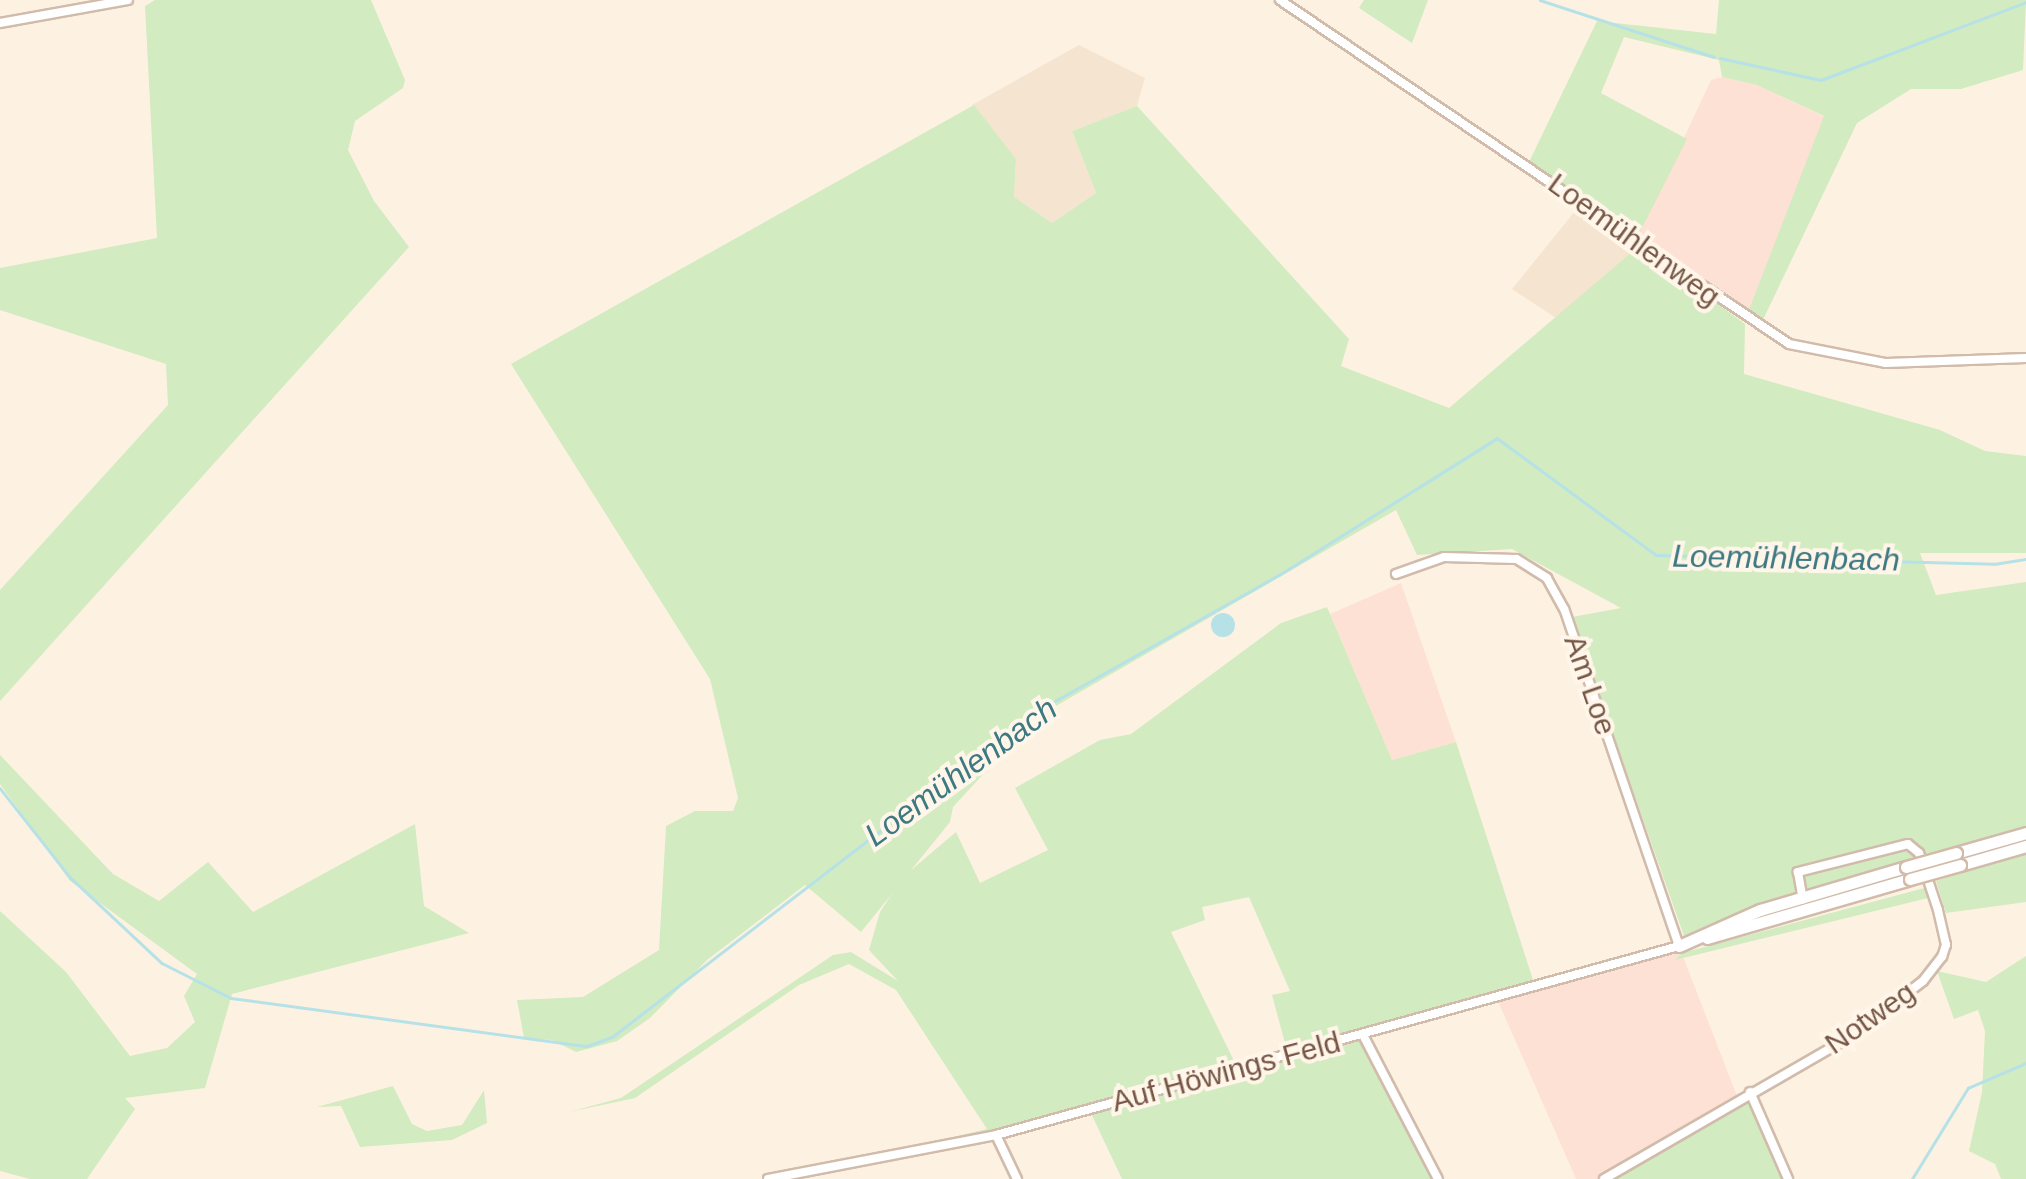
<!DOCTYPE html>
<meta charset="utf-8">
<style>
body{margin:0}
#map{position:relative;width:2026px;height:1179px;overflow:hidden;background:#fdf2e2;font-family:Arial,sans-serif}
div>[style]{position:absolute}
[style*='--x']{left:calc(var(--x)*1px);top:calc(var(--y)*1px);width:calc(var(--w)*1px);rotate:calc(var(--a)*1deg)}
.residential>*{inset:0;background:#f5e4d0}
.commercial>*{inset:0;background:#fee1d5}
.green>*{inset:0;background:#d2ebc0}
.water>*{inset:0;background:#b6e1e7}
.round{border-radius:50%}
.stream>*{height:2.5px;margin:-1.25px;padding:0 1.25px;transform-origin:1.25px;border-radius:1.25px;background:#b6e1e7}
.roads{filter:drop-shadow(2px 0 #d1bbab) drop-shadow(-2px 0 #d1bbab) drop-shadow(0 2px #d1bbab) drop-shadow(0 -2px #d1bbab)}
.minor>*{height:8px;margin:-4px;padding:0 4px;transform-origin:4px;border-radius:4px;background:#fff}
.secondary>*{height:11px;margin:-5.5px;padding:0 5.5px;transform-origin:5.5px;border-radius:5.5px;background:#fff}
.bridges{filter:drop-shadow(2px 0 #d4bba8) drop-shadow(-2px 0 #d4bba8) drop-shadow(0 2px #d4bba8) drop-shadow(0 -2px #d4bba8)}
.secondary-bridge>*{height:11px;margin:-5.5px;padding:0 5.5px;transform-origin:5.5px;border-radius:5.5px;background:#fff}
span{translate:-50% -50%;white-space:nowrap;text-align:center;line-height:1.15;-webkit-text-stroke:8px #fff6e9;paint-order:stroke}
.street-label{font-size:30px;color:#765747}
.water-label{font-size:32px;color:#3d7983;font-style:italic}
</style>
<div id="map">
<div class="residential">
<i style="clip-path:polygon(1079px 45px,1145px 78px,1137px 106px,1072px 131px,1096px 193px,1052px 223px,1014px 197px,1016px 159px,972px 105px)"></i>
<i style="clip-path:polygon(1580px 205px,1639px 246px,1559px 320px,1512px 289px)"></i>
</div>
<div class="commercial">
<i style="clip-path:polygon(1722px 77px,1757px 85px,1825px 117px,1746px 317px,1637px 238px,1711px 80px)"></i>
<i style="clip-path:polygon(1401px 583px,1456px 742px,1392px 760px,1330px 614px)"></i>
<i style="clip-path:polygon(1679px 946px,1737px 1096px,1597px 1179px,1576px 1179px,1497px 999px)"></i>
</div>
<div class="green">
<i style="clip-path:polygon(155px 0,371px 0,405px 80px,403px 88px,355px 121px,348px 150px,374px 201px,409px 247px,0 701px,0 590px,168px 405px,166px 364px,0 310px,0 268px,157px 238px,145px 6px)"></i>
<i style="clip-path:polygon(1364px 0,1428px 0,1412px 43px,1359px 8px)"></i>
<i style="clip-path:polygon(1719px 0,2026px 0,2023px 70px,1961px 89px,1911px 89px,1857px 123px,1760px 326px,1746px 317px,1824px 116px,1757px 85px,1722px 77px,1719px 60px,1624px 37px,1601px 93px,1687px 139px,1637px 238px,1529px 162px,1597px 21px,1716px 34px)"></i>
<i style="clip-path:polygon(974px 105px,1016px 159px,1014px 197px,1052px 223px,1096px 193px,1072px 131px,1137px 106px,1349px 339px,1341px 366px,1449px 408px,1639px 246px,1745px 324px,1744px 374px,1940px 430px,1985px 451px,2026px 456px,2026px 553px,1920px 553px,1936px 595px,2026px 582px,2026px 826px,1845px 878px,1684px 936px,1572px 617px,1621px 608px,1512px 549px,1417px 555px,1396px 510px,1035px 718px,953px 807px,950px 822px,861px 932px,805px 885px,707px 960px,650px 1018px,617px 1041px,576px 1052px,552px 1040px,524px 1038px,517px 1000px,583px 997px,659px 950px,666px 826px,695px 811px,733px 811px,738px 798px,710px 679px,511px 364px)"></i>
<i style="clip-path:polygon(evenodd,1327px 607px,1392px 760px,1456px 742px,1536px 989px,1363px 1035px,1437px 1179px,1122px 1179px,1089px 1109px,905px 1156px,902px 1149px,987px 1129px,896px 990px,849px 964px,799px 985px,635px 1098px,569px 1112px,621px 1098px,833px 955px,851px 952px,898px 981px,869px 950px,880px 912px,903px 877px,956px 832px,980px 883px,1048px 850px,1015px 788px,1100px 740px,1131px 734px,1281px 623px,1327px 607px,1249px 897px,1290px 991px,1272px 995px,1288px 1054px,1237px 1067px,1171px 932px,1205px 920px,1202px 907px,1249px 897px)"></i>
<i style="clip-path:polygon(0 755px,113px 874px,159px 901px,208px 862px,253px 912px,415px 824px,424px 906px,469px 933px,232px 994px,205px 1088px,125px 1098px,135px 1109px,87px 1179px,30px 1179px,0 1171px,0 911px,66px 972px,130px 1056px,167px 1048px,195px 1022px,184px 996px,197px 974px,70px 881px,0 784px)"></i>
<i style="clip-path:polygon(2026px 853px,2026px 902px,1946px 913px,1936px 881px)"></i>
<i style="clip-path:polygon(1928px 887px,1928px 898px,1675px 960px,1682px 953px)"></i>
<i style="clip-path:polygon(2026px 956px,2026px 1179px,2001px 1179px,1995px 1164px,1969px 1151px,1982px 1092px,1985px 1031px,1978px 1010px,1954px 1019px,1937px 971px,1986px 982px)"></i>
<i style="clip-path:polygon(393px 1086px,412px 1124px,427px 1131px,462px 1125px,484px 1090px,487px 1123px,452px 1140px,360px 1147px,341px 1106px,317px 1107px)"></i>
<i style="clip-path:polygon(1750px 1099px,1784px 1179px,1609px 1179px)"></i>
</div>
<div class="water">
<i class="round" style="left:1211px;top:613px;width:24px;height:24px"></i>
</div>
<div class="stream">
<i style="--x:1540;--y:0;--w:183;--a:18.1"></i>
<i style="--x:1720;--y:58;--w:103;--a:12.3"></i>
<i style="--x:1821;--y:80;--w:219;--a:-20.8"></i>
<i style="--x:0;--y:788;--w:113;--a:51.8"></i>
<i style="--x:70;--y:877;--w:126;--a:43.1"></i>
<i style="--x:162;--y:963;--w:77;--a:26.9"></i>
<i style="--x:231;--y:998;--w:359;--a:7.7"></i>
<i style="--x:587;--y:1046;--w:27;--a:-20"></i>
<i style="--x:612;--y:1037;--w:530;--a:-37.56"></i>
<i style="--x:1032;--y:714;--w:283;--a:-29.4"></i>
<i style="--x:1279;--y:575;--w:257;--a:-32.1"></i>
<i style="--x:1497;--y:438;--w:197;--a:36.3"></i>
<i style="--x:1656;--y:555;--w:338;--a:1.5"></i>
<i style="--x:1994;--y:564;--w:32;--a:-9"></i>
<i style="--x:1912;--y:1179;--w:107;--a:-58.4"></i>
<i style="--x:1968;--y:1088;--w:63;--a:-23.3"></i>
</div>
<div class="roads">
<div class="minor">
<i style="--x:1280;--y:0;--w:614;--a:34.05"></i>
<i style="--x:1789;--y:344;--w:99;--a:11.1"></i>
<i style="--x:1886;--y:363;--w:140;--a:-2"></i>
<i style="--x:0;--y:23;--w:130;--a:-10.2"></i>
<i style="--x:1363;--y:1035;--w:162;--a:62.5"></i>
<i style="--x:1750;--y:1092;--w:95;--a:66.4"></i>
<i style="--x:996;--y:1135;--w:49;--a:64.5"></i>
<i style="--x:768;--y:1179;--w:232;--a:-10.9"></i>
<i style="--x:996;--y:1135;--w:709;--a:-15.47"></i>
<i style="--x:1679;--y:946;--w:356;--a:-108.8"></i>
<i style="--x:1564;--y:609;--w:35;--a:-119"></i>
<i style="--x:1547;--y:578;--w:36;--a:-148"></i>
<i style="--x:1516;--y:559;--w:72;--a:-178.4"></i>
<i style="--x:1444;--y:557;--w:51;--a:160.5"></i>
<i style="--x:1604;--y:1179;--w:284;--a:-30"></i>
<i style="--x:1850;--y:1037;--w:92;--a:-37.5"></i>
<i style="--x:1923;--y:981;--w:31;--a:-52"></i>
<i style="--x:1942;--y:957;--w:13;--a:-72"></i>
<i style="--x:1946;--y:945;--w:36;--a:-103"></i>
<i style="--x:1938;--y:910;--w:60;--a:-108.4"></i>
<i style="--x:1919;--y:853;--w:14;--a:-141"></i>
<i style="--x:1908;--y:844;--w:114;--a:165.7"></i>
<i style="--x:1798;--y:872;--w:28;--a:80"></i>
</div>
<div class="secondary">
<i style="--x:1956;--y:853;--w:73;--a:-15.9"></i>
<i style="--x:1960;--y:865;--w:69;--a:-16.1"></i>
<i style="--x:1707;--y:938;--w:211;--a:-16.2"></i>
<i style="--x:1679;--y:946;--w:89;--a:-24"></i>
<i style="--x:1760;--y:910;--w:152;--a:-16.4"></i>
</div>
</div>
<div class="bridges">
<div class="secondary-bridge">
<i style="--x:1906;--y:867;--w:52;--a:-15.6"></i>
<i style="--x:1910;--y:879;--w:52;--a:-15.6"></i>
</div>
</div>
<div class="street-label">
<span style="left:1634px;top:240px;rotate:36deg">Loemühlenweg</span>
<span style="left:1590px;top:685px;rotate:71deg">Am Loe</span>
<span style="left:1870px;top:1018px;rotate:-35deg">Notweg</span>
<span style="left:1226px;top:1072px;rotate:-15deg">Auf Höwings Feld</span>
</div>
<div class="water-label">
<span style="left:1786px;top:558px;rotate:1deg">Loemühlenbach</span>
<span style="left:961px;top:772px;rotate:-36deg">Loemühlenbach</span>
</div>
</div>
